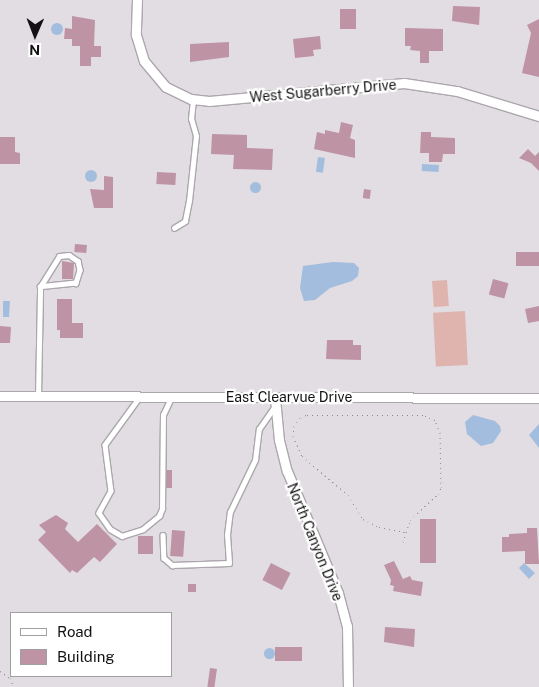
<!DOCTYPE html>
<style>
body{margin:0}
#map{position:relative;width:539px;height:687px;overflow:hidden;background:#e2dde2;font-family:"Public Sans",sans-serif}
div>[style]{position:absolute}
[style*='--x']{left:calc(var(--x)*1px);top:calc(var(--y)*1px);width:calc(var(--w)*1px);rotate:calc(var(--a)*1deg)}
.green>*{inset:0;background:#dfb4ae;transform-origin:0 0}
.water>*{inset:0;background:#a2bdde;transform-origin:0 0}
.round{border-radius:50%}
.building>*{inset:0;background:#be93a3;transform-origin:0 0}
.path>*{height:1px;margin-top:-0.5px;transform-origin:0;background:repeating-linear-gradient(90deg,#8c898c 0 1px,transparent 0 5px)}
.roads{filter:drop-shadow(1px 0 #aba7ac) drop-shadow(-1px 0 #aba7ac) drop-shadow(0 1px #aba7ac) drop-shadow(0 -1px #aba7ac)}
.service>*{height:4.5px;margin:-2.25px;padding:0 2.25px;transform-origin:2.25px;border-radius:2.25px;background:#fff}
.minor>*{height:9px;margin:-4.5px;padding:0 4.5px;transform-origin:4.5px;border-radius:4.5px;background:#fff}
span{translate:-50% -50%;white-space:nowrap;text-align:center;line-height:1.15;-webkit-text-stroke:4.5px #fff;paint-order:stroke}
.street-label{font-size:14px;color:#131113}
.legend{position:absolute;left:10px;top:612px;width:162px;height:65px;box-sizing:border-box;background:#fff;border:1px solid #a1a0a1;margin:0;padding:6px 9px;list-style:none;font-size:15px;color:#131113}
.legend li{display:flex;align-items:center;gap:10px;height:25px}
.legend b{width:25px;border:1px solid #a1a0a1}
.north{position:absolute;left:10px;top:10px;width:50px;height:50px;-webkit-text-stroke:4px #fff;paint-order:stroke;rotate:181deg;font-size:14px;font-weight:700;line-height:20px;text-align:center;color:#131113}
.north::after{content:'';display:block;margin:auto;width:18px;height:22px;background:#131113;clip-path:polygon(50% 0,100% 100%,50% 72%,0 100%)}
</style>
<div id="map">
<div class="green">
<i style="left:447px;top:280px;width:26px;height:15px;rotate:86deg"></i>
<i style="left:465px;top:311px;width:54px;height:32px;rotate:87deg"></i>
</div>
<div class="water">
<i class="round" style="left:51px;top:23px;width:12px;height:12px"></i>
<i style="left:318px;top:157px;width:7px;height:15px;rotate:8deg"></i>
<i style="left:422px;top:164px;width:17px;height:7px;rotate:3deg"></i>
<i class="round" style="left:85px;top:170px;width:12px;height:12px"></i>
<i class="round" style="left:249.5px;top:181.5px;width:11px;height:11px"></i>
<i style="clip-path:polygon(333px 262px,354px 263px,359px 268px,358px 276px,352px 281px,330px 288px,315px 300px,304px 301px,300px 288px,303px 266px)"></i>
<i style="clip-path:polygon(3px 301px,10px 301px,9px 317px,3px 317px)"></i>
<i style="clip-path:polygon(473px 415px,495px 421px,500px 426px,501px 431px,493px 443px,481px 446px,467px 434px,465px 422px)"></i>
<i style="clip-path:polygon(539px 424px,539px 448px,529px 435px)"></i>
<i style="clip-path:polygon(524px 563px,535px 573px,529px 579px,519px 568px)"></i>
<i class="round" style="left:263.5px;top:647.5px;width:11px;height:11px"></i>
</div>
<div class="building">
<i style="clip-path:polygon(453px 6px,480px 7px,479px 25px,452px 21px)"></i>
<i style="left:340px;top:9px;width:16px;height:20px"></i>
<i style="clip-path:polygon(72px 16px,95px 20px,94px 46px,101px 46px,101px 57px,91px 57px,91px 66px,80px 66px,80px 46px,72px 46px,72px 39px,64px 39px,65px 28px,72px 29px)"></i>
<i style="clip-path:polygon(539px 19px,539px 77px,522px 73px,531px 33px,527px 25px)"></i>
<i style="clip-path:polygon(405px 28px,443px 29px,443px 51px,429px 51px,429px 63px,420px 63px,420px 51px,410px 50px,411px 46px,405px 46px)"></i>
<i style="clip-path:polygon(320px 36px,321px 49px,313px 50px,314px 56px,295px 58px,293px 39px)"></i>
<i style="clip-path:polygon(229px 42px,229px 57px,190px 62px,190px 44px)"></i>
<i style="clip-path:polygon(341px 122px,353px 125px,350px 138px,355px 140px,355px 158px,314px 149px,317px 132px,325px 134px,325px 130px,339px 133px)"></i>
<i style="clip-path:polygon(421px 132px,431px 132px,431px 137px,455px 138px,455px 154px,443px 154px,442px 162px,429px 162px,429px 153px,420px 153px)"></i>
<i style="clip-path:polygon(212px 134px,247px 135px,247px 148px,273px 149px,272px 170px,233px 169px,234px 155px,211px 154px)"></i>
<i style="clip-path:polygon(0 137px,15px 137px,15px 152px,20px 153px,20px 164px,0 164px)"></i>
<i style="clip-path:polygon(528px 149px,535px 156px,539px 152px,539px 171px,531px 163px,519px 158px)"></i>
<i style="left:157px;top:172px;width:19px;height:12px;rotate:3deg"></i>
<i style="clip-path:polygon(104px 176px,113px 177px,113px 208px,94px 208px,90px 189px,104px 190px)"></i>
<i style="left:364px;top:189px;width:7px;height:9px;rotate:8deg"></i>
<i style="left:75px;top:244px;width:12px;height:8px;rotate:5deg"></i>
<i style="left:516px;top:252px;width:23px;height:14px"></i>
<i style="clip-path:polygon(62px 261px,74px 263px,73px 279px,62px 279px)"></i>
<i style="left:493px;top:279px;width:16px;height:16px;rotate:15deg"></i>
<i style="clip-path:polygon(57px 299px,72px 299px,72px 323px,83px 323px,83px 338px,60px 338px,60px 330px,57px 330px)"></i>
<i style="clip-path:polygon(539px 306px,539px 321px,528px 323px,525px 309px)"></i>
<i style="clip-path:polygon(0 326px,11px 327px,10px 343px,0 343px)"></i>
<i style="clip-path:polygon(327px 340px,353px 340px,353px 345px,361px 345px,361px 360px,326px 359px)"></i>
<i style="left:166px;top:470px;width:6px;height:18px"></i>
<i style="clip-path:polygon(56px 515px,68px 523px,65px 529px,78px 542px,97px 524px,117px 544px,100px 562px,94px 557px,77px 573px,72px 570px,70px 573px,38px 540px,46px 532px,39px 525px)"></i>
<i style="left:420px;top:519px;width:16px;height:44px"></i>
<i style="clip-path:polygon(527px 528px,537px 528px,539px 564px,525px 564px,525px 551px,502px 552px,502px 537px,509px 537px,509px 534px,527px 533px)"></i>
<i style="left:172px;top:530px;width:13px;height:26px;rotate:4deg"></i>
<i style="left:138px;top:536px;width:15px;height:18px"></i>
<i style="clip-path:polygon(394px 561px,403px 579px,410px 576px,412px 580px,423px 582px,421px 596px,393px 591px,394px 586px,390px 585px,391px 580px,384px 565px)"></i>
<i style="left:271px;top:563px;width:22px;height:19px;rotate:27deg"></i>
<i style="left:188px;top:584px;width:8px;height:8px"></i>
<i style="clip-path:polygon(385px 627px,415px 629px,414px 647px,384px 642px)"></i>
<i style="left:275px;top:647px;width:27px;height:14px"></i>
<i style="left:210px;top:668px;width:7px;height:19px;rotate:8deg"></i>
</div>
<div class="path">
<i style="--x:403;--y:542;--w:23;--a:-72"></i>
<i style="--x:410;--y:520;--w:38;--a:-43"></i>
<i style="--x:438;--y:494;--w:7;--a:-63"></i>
<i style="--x:441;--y:488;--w:55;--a:-91"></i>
<i style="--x:440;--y:433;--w:14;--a:-111"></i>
<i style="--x:435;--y:420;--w:13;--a:-157"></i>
<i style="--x:423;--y:415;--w:117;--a:180"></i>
<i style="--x:306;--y:415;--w:7;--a:153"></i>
<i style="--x:300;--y:418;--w:10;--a:127"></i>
<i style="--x:294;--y:426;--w:10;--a:96"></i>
<i style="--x:293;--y:436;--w:22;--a:66"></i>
<i style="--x:302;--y:456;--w:60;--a:40.3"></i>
<i style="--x:348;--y:495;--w:28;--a:58"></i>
<i style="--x:363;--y:519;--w:18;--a:27"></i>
<i style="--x:379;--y:527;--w:26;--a:11"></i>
<i style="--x:0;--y:671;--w:12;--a:35"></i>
<i style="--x:10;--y:678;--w:10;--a:66"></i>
</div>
<div class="roads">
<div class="service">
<i style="--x:174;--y:228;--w:13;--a:-32"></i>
<i style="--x:185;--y:221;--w:20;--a:-79"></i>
<i style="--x:189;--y:201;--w:65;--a:-83.9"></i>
<i style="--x:196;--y:136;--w:18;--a:-106"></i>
<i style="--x:191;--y:119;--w:20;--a:-84"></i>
<i style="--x:38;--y:396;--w:109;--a:-88.9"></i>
<i style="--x:40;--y:287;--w:36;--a:-58"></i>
<i style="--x:59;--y:256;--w:10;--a:-6"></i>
<i style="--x:69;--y:255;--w:11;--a:34"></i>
<i style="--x:78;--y:261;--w:9;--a:77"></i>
<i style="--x:80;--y:270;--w:14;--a:107"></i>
<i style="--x:76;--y:283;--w:36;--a:174"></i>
<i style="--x:140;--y:397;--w:59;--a:126.1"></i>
<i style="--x:105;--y:445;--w:46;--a:82.6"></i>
<i style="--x:111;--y:491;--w:25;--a:119"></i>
<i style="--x:99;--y:513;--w:19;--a:55"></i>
<i style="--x:110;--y:529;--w:14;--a:30"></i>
<i style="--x:122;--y:536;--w:22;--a:-18"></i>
<i style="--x:143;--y:529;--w:21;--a:-39"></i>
<i style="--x:159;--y:516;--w:8;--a:-67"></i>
<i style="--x:162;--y:509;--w:94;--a:-89.4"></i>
<i style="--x:163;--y:415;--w:19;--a:-65"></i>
<i style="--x:163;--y:535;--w:23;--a:88"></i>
<i style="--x:164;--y:558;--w:11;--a:41"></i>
<i style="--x:172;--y:565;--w:57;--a:-2"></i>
<i style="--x:229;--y:563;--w:28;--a:-94"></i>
<i style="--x:227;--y:535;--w:23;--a:-83"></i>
<i style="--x:230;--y:512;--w:58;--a:-64.3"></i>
<i style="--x:255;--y:460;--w:31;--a:-83"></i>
<i style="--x:259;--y:429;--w:28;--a:-55"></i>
</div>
<div class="minor">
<i style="--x:137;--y:0;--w:35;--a:92"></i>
<i style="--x:136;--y:35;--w:27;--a:73"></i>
<i style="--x:144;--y:61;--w:34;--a:50"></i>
<i style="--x:166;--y:87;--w:28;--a:26"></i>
<i style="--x:191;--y:99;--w:18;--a:6"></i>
<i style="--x:209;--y:101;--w:196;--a:-5.3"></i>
<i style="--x:404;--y:83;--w:54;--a:8.6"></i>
<i style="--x:457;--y:91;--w:86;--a:17"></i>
<i style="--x:0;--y:396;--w:539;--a:0.21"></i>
<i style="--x:275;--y:398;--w:42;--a:84.6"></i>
<i style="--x:279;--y:440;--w:32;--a:76"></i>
<i style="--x:287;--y:471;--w:132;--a:67.3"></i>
<i style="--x:338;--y:593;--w:34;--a:75"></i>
<i style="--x:347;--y:626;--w:61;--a:89.1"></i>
</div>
</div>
<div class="street-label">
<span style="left:323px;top:91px;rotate:-5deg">West Sugarberry Drive</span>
<span style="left:289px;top:397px">East Clearvue Drive</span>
<span style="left:315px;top:542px;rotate:68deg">North Canyon Drive</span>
</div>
<ul class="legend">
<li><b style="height:6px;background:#fff"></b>Road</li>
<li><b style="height:14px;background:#be93a3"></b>Building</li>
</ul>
<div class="north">N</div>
</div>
